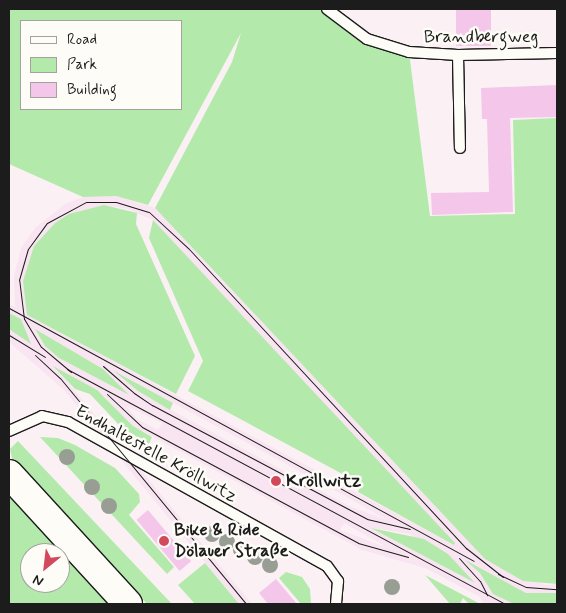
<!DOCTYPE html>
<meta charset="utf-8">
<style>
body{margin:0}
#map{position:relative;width:566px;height:613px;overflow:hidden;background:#fbf1f4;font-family:Mynerve,sans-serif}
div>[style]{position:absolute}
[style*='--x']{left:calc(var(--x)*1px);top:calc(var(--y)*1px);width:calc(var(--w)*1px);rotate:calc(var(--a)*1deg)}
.built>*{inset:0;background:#f9e4f1}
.green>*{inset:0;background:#b3eaac}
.building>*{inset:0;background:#f3c6ea;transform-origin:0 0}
.roads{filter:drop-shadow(1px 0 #1c1c1c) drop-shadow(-1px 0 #1c1c1c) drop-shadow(0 1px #1c1c1c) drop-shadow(0 -1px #1c1c1c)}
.service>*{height:10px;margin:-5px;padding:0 5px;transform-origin:5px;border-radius:5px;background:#fdfcf7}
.secondary>*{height:28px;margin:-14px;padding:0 14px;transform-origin:14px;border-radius:14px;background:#fdfcf7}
.tram>*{height:1px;margin:-0.5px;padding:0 0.5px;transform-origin:0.5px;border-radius:0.5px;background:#1c1c1c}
.trees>*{width:16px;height:16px;margin:-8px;border-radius:50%;background:#999e95}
.dots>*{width:14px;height:14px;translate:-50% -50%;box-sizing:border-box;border:2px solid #fdfcf7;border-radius:50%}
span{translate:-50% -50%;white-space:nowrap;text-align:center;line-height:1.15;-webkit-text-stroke:5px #fdfcf7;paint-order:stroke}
.street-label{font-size:18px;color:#1c1c1c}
.poi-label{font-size:18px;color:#1c1c1c;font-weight:700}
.left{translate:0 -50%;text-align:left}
.frame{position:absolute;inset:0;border:10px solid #1c1c1c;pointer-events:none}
.legend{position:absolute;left:20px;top:20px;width:162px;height:90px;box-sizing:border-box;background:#fdfcf7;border:1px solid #a3a29f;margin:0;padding:6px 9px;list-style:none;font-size:15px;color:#1c1c1c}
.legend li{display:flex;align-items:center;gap:10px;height:25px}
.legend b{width:25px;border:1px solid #a3a29f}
.north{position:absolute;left:20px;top:543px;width:50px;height:50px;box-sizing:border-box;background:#fdfcf7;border:1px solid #a3a29f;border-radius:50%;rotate:209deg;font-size:14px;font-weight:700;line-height:20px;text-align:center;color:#1c1c1c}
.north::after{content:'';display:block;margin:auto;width:18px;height:22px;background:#d1495b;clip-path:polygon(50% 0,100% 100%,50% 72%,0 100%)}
</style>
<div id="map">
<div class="built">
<i style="clip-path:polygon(evenodd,116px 196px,155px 208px,485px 559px,546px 585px,557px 584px,557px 593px,526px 593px,468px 562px,480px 572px,493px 594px,514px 604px,483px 604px,480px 597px,425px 568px,362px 550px,133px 426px,104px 396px,55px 367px,252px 604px,239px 604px,64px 390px,9px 342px,9px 329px,30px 343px,21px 319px,9px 313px,9px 304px,15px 307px,14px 276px,21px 248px,35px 228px,65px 204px,83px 197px,116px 196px,104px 205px,127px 209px,153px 220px,454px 545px,27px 315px,23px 281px,34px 246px,55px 223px,104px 205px,116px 196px,35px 330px,103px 369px,127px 394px,59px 358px,45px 346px,35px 330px,116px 196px,118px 373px,347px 497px,387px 520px,351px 507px,173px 411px,138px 391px,118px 373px,116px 196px,126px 406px,162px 423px,158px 430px,137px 419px,126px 406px,116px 196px,344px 523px,383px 545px,383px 546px,340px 530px,344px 523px,116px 196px,373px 528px,410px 534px,474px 583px,373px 529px,373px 528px)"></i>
</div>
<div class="green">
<i style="clip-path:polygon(evenodd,9px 9px,327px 9px,367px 39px,409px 52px,430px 216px,515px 214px,513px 120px,557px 118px,557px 584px,523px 581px,485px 559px,155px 208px,232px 62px,241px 33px,148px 205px,116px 196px,83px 197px,9px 164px,9px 9px,21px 21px,181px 21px,181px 109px,21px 109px,21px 21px)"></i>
<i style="clip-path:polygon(104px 205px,137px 213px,136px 224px,195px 356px,176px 394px,27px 315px,23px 281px,34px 246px,55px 223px,69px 214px)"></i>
<i style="clip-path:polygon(153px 220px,455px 543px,454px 545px,358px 492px,361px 484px,188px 391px,203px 361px,149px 238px)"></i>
<i style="clip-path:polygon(9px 313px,21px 319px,31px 344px,9px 329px)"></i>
<i style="clip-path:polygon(35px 329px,103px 369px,129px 395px,59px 358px,45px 346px)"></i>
<i style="clip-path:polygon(53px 366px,97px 390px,133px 426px,152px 437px,149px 444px,121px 427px,90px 394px,75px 389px)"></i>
<i style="clip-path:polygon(114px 371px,173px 403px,170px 410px,138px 391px)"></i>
<i style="clip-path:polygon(40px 437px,58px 438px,75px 445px,115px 468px,139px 494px,140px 502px,129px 515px,174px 567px,167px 574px)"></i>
<i style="clip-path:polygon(18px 441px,172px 604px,147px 604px,12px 458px,10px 449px)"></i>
<i style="clip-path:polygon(evenodd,9px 474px,128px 604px,9px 604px,9px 474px,30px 553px,60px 553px,60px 583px,30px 583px,30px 553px)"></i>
<i style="clip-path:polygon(371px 528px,424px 539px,448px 554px,475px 583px)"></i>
<i style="clip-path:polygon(465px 560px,526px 593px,557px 593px,557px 604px,514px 604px,493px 594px,480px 573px)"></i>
<i style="clip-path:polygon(205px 563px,239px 604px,195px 604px,178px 585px)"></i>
<i style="clip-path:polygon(286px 572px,302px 577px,310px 589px,311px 604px,301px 604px,279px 578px)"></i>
<i style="clip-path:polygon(425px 575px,469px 598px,480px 604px,469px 604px,463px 598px,460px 604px,450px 604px)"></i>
</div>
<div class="building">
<i style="left:456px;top:9px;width:35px;height:37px"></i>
<i style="clip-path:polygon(557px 85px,557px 117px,510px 118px,513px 212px,432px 215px,431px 193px,489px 192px,487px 119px,482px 119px,481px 88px)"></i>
<i style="left:148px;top:510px;width:67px;height:15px;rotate:50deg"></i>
<i style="clip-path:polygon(276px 579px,297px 604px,268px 604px,259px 593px)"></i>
</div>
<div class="roads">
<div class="service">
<i style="--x:327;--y:9;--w:50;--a:36.9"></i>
<i style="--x:367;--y:39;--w:44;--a:17.2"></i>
<i style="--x:409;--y:52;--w:49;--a:3.5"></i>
<i style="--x:458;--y:55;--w:99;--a:-1.2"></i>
<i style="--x:458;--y:55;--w:93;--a:88.8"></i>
<i style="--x:9;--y:431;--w:36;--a:-24"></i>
<i style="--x:42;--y:416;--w:27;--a:13"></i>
<i style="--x:68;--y:422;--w:296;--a:29.1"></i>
<i style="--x:327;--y:566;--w:19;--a:54"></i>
<i style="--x:338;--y:581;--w:23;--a:95"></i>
</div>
<div class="secondary">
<i style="--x:9;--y:474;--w:176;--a:47.5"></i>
</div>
</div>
<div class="tram">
<i style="--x:9;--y:308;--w:529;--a:28.55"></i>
<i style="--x:9;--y:335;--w:42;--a:31.4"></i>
<i style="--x:35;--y:355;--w:34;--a:43"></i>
<i style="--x:60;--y:378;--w:293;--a:50.5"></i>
<i style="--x:103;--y:366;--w:41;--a:41.1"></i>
<i style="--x:134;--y:393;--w:22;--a:34"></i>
<i style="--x:152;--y:405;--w:243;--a:27.9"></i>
<i style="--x:367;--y:519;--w:44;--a:13.1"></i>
<i style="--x:67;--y:369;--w:497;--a:28.2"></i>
<i style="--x:71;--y:372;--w:39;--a:-140"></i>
<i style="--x:41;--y:347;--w:33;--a:-121"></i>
<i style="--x:24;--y:319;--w:39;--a:-97"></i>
<i style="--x:19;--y:280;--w:32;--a:-74"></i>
<i style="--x:28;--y:249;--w:32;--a:-54"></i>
<i style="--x:47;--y:223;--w:44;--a:-28.3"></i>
<i style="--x:86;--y:202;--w:30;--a:0"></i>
<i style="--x:116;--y:202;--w:34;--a:17"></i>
<i style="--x:149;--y:212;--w:54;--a:42.8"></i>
<i style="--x:189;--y:249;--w:408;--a:47.2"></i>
<i style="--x:466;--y:548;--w:47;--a:38.1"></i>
<i style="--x:107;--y:394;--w:48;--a:43.3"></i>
<i style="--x:142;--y:427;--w:245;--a:28.2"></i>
<i style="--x:358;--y:543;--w:52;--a:15.6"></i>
<i style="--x:459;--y:558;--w:31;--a:48"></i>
<i style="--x:480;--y:581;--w:16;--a:63"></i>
<i style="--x:498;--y:574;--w:31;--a:25"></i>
<i style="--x:526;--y:587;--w:31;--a:4"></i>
</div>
<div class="trees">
<i style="left:67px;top:457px"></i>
<i style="left:92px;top:487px"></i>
<i style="left:109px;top:506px"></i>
<i style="left:212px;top:534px"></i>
<i style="left:227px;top:542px"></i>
<i style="left:241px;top:550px"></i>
<i style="left:255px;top:557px"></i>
<i style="left:270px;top:565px"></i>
<i style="left:392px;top:587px"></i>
</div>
<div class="dots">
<i style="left:276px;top:481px;background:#d1495b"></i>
<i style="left:164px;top:541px;background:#d1495b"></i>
</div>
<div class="street-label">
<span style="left:481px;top:37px">Brandbergweg</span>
<span style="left:156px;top:454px;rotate:29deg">Endhaltestelle Kröllwitz</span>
</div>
<div class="poi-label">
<span class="left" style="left:286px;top:481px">Kröllwitz</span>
<span class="left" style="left:174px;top:541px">Bike &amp; Ride<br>Dölauer Straße</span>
</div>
<div class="frame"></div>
<ul class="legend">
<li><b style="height:6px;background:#fdfcf7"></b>Road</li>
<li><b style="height:14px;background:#b3eaac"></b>Park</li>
<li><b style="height:14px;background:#f3c6ea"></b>Building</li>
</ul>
<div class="north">N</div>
</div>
